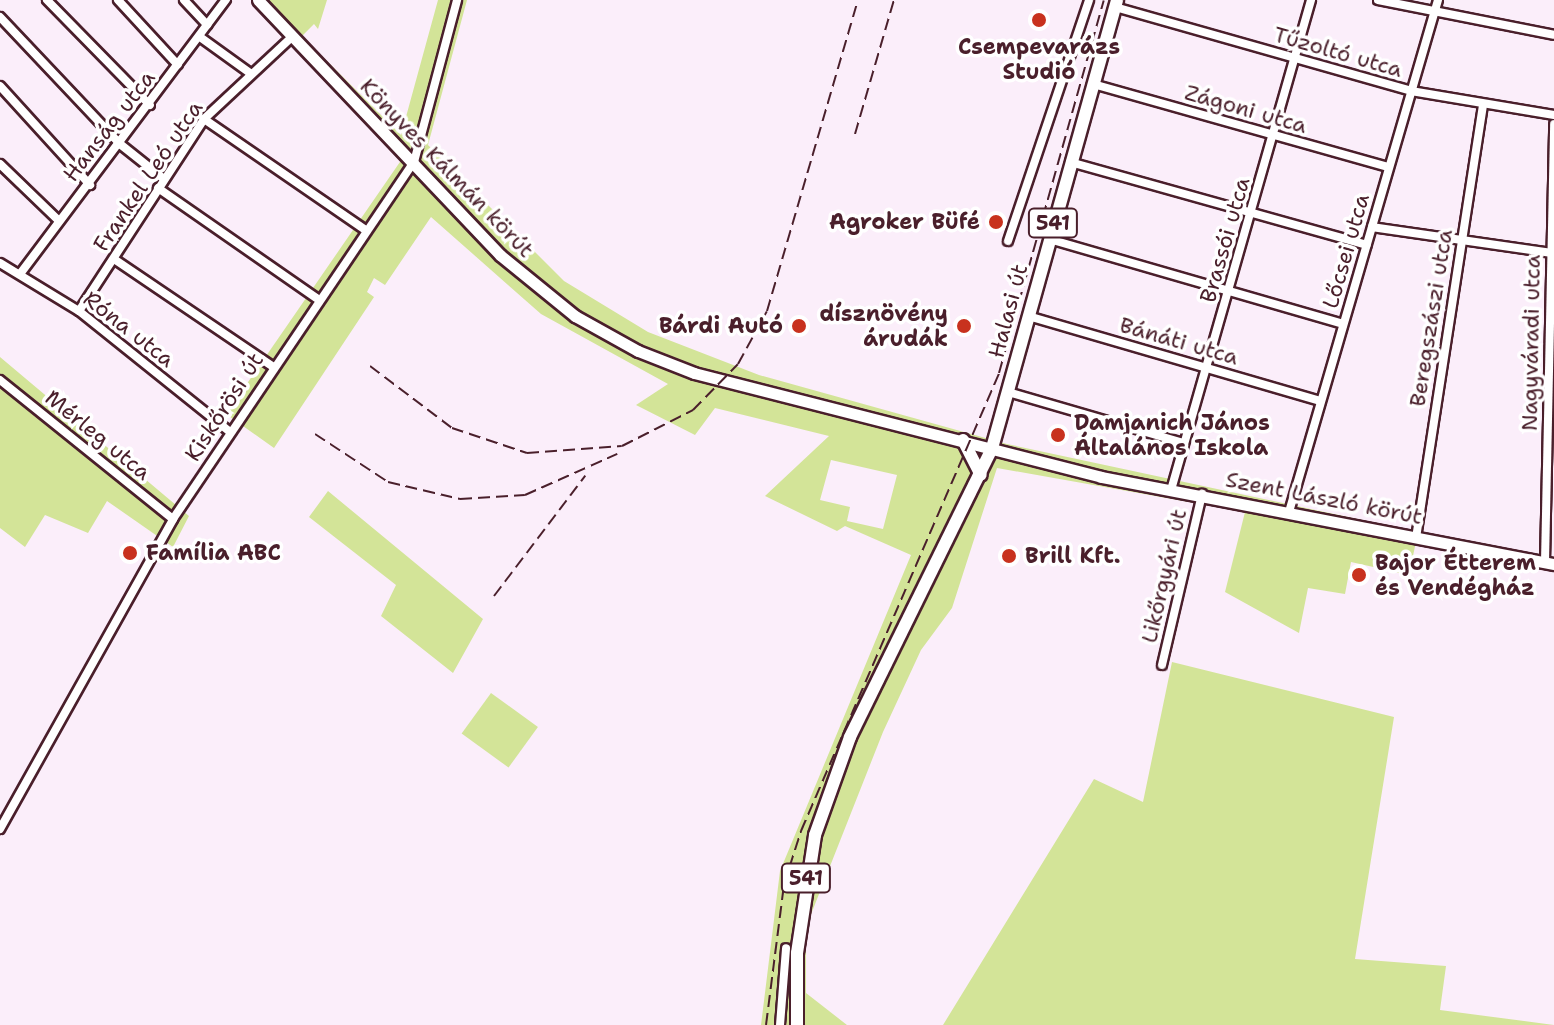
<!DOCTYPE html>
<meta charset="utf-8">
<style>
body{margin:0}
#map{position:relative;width:1554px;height:1025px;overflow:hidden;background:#fbeefa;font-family:"Shantell Sans",sans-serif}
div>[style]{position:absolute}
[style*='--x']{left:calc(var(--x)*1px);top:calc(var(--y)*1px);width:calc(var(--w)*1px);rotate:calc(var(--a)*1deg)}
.green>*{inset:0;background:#d3e498;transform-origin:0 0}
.roads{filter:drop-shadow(2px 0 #4a1f2b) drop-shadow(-2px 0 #4a1f2b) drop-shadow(0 2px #4a1f2b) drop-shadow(0 -2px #4a1f2b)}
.street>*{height:8px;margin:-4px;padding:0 4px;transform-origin:4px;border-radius:4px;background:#fff}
.secondary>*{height:11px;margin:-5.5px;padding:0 5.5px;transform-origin:5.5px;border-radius:5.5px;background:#fff}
.primary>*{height:12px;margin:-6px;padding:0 6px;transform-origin:6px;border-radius:6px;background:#fff}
.rail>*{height:2px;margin-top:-1px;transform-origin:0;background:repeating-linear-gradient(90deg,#4a1f2b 0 12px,transparent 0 18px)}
.dots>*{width:22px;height:22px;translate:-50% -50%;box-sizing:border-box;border:4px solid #fff;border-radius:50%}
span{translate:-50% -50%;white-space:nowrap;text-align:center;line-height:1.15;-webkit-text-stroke:7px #fff;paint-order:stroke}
.shield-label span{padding:2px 6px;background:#fff;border:2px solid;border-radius:6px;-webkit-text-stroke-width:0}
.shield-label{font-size:20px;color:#4a1f2b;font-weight:700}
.poi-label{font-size:22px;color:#4a1f2b;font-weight:700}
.right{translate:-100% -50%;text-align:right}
.left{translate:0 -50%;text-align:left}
.street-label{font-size:22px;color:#4a1f2b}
</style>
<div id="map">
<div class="green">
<i style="clip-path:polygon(evenodd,251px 0,327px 0,318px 29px,314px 24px,302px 36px,401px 135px,438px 0,467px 0,428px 145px,564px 281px,648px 332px,759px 375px,1007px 444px,1418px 532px,1409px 575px,1351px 562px,1345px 594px,1308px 588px,1299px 633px,1225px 592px,1245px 512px,997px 468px,952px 608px,921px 650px,883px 732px,806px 927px,806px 993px,847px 1025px,761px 1025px,780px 871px,911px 555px,845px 526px,837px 531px,765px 496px,829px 436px,715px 408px,695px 435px,636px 405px,668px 384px,541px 314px,431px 217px,385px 285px,374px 278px,367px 292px,374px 297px,274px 448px,226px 414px,402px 159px,251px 0,831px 460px,897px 475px,883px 529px,847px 521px,850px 507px,820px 500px,831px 460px)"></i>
<i style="clip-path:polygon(0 357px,189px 516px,173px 547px,107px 501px,88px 533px,45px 515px,25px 547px,0 528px)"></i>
<i style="clip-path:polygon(328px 491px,483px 619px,453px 673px,381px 616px,396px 585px,309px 517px)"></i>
<i style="clip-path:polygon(1172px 662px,1394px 717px,1355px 959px,1446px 966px,1440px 1010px,1554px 1025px,943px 1025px,1094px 779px,1143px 802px)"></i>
<i style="left:491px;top:693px;width:58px;height:50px;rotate:36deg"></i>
</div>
<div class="roads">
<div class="street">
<i style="--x:47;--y:0;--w:147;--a:45.6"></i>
<i style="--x:118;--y:0;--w:88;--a:47.3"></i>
<i style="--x:184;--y:0;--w:34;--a:47"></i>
<i style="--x:1378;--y:0;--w:179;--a:11.2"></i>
<i style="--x:1115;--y:7;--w:308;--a:15.8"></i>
<i style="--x:1411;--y:91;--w:145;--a:9.5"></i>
<i style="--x:0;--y:17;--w:175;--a:46.6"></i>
<i style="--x:120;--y:144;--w:56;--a:38.5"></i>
<i style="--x:200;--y:37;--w:62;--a:35.8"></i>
<i style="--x:1093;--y:84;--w:307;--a:15.7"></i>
<i style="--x:0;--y:86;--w:134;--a:47.7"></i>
<i style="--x:204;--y:119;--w:194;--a:34.5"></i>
<i style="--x:1070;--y:162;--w:308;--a:15.6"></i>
<i style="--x:0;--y:164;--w:82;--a:44"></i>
<i style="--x:158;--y:188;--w:193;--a:34.8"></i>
<i style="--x:1372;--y:227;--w:183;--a:8.2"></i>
<i style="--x:1049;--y:239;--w:306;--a:16.1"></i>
<i style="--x:1008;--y:241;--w:254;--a:-71.4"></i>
<i style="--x:114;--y:259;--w:191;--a:34.1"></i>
<i style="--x:0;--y:263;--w:92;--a:31.3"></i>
<i style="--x:79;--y:311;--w:193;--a:38.7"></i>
<i style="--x:20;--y:274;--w:343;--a:-53.1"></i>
<i style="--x:79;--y:311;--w:229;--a:-56.9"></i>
<i style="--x:204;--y:119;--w:120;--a:-43"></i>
<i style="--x:1028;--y:316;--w:304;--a:16.2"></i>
<i style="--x:0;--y:380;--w:222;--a:38.8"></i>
<i style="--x:1008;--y:392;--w:182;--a:16.2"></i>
<i style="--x:1171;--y:490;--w:510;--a:-74.05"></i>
<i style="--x:1289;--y:512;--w:533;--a:-73.77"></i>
<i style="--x:1416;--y:538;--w:439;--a:-81.2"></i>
<i style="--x:1545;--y:562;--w:438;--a:-88.8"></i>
<i style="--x:1162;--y:665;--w:176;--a:-76.8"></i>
<i style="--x:0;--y:829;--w:355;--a:-60.8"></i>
<i style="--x:173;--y:519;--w:431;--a:-56"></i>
<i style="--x:414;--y:162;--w:168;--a:-75.1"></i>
<i style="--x:780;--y:1025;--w:77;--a:-85.5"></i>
</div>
<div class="secondary">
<i style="--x:258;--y:0;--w:352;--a:46.5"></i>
<i style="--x:500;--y:255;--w:97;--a:39.1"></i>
<i style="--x:575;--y:316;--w:72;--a:29.1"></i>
<i style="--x:638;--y:351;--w:60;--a:21.4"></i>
<i style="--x:694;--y:373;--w:420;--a:14.3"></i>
<i style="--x:1101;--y:477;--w:461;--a:10.9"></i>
</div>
<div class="primary">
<i style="--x:963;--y:440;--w:39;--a:63"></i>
<i style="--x:797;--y:1025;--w:72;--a:-90"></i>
<i style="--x:797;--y:953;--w:119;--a:-81.3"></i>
<i style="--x:815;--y:835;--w:104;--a:-70.3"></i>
<i style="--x:850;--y:737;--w:322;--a:-63.8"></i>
<i style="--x:992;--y:448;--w:465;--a:-74.4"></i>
</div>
</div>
<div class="rail">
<i style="--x:855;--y:134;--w:140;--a:-73.8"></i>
<i style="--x:370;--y:366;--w:103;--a:37.1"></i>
<i style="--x:452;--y:428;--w:79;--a:18.4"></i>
<i style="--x:527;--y:453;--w:95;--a:-4.2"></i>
<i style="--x:622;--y:446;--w:80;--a:-26.9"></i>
<i style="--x:693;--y:410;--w:64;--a:-45.6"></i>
<i style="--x:738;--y:364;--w:60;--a:-61.3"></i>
<i style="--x:767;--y:311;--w:324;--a:-73.7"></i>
<i style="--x:315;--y:434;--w:87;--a:33.3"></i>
<i style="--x:388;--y:482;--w:74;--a:13.3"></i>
<i style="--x:460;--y:499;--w:65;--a:-3.5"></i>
<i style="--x:525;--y:495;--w:101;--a:-24"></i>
<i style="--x:494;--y:596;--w:151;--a:-52.8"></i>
<i style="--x:766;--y:1025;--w:142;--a:-82.7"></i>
<i style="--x:784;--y:884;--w:56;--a:-72.2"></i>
<i style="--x:801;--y:831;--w:499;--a:-66.6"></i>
<i style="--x:999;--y:373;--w:387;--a:-74.3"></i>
</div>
<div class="dots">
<i style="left:1039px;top:20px;background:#c8321e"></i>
<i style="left:996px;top:222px;background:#c8321e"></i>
<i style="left:799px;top:326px;background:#c8321e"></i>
<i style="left:964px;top:326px;background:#c8321e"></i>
<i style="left:1058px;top:435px;background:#c8321e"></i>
<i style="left:130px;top:553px;background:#c8321e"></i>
<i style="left:1009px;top:556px;background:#c8321e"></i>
<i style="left:1359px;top:575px;background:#c8321e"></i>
</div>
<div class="shield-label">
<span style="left:1053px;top:223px">541</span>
<span style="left:806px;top:878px">541</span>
</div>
<div class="poi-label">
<span style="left:1039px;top:59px">Csempevarázs<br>Studió</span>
<span class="right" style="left:980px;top:222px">Agroker Büfé</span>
<span class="right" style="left:948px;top:326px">dísznövény<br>árudák</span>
<span class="right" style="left:783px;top:326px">Bárdi Autó</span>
<span class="left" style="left:1074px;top:435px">Damjanich János<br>Általános Iskola</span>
<span class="left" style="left:146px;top:553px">Família ABC</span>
<span class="left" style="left:1025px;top:556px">Brill Kft.</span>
<span class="left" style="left:1375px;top:575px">Bajor Étterem<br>és Vendégház</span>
</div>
<div class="street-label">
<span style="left:1338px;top:52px;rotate:16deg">Tűzoltó utca</span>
<span style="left:1246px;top:109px;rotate:16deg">Zágoni utca</span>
<span style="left:109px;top:126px;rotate:-52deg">Hanság utca</span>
<span style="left:447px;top:168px;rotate:46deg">Könyves Kálmán körút</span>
<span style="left:148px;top:176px;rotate:-56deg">Frankel Leó utca</span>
<span style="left:1225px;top:240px;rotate:-74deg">Brassói utca</span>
<span style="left:1346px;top:251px;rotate:-74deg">Lőcsei utca</span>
<span style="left:1008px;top:311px;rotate:-75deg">Halasi út</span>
<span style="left:1431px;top:318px;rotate:-81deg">Beregszászi utca</span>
<span style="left:129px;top:329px;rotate:38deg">Róna utca</span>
<span style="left:1179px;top:341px;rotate:16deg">Bánáti utca</span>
<span style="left:1531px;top:343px;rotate:-89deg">Nagyváradi utca</span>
<span style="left:224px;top:407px;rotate:-57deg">Kiskőrösi út</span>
<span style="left:98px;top:435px;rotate:39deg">Mérleg utca</span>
<span style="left:1324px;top:498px;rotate:11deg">Szent László körút</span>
<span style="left:1164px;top:576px;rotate:-77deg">Likőrgyári út</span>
</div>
</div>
